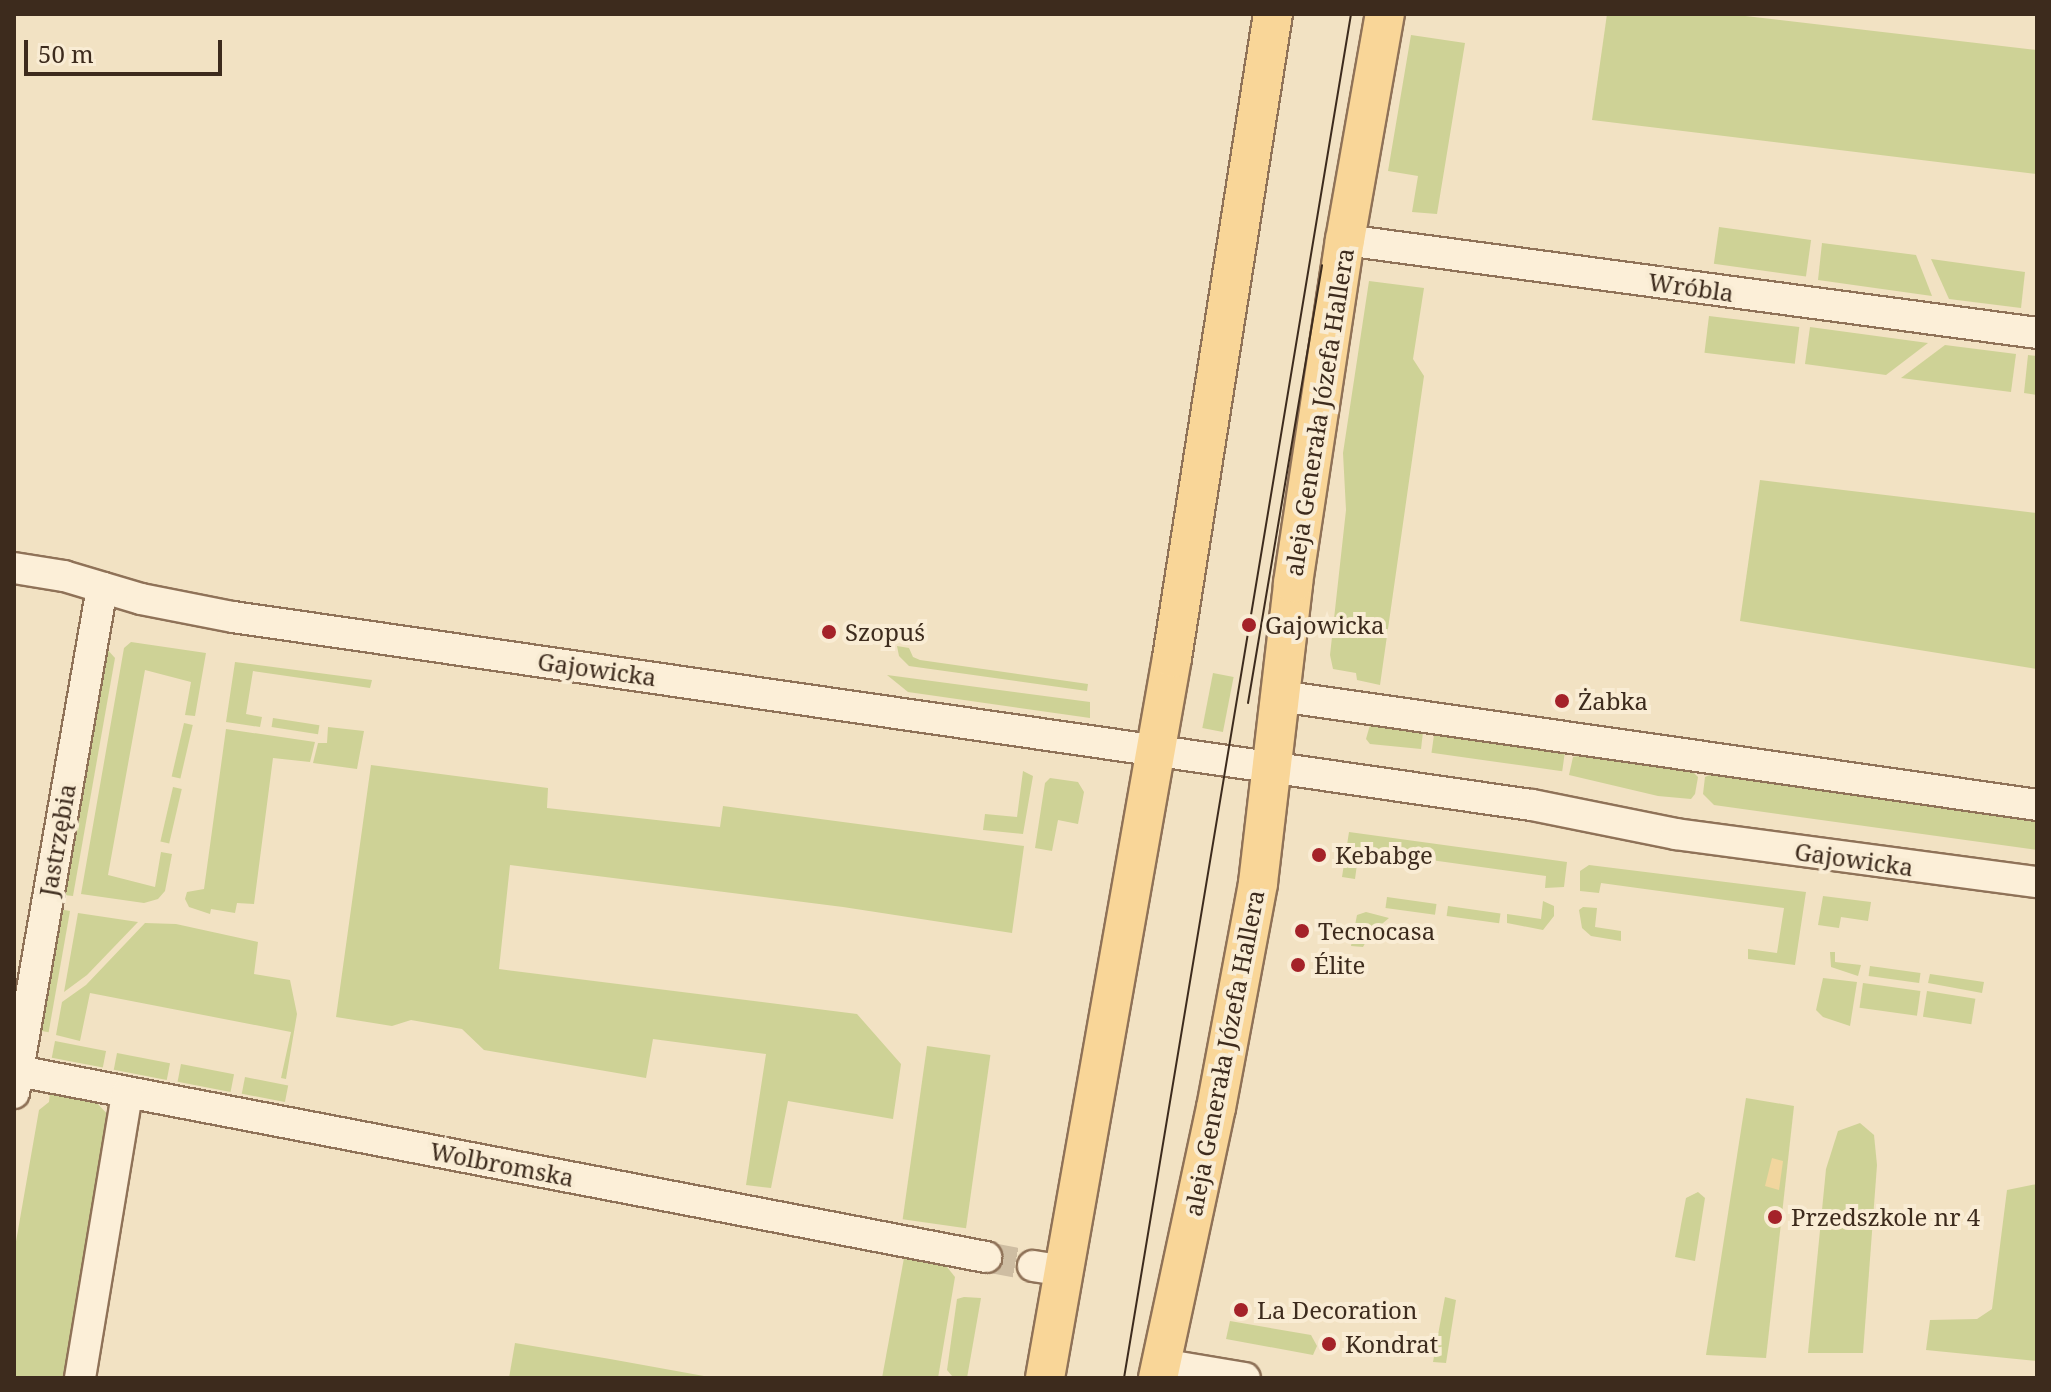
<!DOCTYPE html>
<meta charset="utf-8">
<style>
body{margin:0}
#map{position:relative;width:2051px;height:1392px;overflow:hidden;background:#f2e2c3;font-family:"Noto Serif",serif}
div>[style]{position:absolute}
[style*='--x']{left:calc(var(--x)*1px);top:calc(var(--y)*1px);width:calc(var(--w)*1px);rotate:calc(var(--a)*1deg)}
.green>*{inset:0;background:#ced296;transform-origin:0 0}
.sand>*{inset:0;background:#f1d69e}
.minor-tunnel>*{height:30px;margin-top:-15px;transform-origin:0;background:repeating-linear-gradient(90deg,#cebda2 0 30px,transparent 0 45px)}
.roads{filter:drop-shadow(2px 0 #8f7258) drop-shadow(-2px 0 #8f7258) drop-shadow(0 2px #8f7258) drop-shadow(0 -2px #8f7258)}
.minor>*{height:30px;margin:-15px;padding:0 15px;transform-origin:15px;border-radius:15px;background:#fcefd8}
.major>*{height:38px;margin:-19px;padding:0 19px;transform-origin:19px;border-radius:19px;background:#f9d698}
.tram>*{height:2px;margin:-1px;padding:0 1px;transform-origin:1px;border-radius:1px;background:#3d2b1d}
.dots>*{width:22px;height:22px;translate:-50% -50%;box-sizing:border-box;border:4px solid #f9ecd4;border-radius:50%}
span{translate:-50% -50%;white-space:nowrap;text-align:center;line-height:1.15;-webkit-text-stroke:8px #f9ecd4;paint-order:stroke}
.street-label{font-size:24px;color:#3d2b1d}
.poi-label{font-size:24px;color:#3d2b1d}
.left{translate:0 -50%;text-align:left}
.frame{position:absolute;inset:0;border:16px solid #3d2b1d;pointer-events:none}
.scale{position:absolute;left:24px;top:40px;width:198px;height:36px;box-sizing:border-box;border:4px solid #3d2b1d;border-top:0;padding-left:10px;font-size:24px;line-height:28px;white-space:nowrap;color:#3d2b1d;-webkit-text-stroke:6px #f9ecd4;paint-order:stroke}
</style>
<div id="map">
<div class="green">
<i style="clip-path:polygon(1607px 14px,1728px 14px,2037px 50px,2037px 174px,1592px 120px)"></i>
<i style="clip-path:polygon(1411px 35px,1465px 43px,1437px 214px,1412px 212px,1418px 176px,1388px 171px)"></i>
<i style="left:1719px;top:227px;width:93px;height:37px;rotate:8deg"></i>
<i style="clip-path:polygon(1822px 243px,1916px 255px,1932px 296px,1818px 280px)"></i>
<i style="clip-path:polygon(1931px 259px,2025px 272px,2021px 308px,1949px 299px)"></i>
<i style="clip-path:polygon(1369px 281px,1424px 288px,1413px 359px,1424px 376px,1380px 685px,1357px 680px,1356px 673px,1333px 669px,1330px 655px,1346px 510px,1343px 453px)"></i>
<i style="left:1709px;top:316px;width:91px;height:37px;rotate:7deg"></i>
<i style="clip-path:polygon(1810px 327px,1928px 343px,1886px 375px,1805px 364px)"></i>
<i style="clip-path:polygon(1945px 345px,2016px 354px,2011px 392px,1901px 378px)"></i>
<i style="clip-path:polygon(2028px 355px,2037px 356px,2037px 395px,2024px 393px)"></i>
<i style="clip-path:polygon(1760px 480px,2037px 513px,2037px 669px,1740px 621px)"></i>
<i style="clip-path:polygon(131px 642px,206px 653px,195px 716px,185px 715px,191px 682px,145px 670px,108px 875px,155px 887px,161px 852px,172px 854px,165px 891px,158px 899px,144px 903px,81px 894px,124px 648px)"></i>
<i style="clip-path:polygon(897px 646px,909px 648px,913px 657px,920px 660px,1088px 684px,1087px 691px,909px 666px,899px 656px)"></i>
<i style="clip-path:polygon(106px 648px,115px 658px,73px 896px,64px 895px)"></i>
<i style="clip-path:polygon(235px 662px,372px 680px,370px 688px,253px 671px,246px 714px,262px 717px,260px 727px,226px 722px)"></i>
<i style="left:1213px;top:673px;width:21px;height:56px;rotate:11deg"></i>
<i style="clip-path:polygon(887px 675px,1090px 702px,1090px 718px,908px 692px)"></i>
<i style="left:273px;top:718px;width:47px;height:9px;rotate:9deg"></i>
<i style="left:184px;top:723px;width:9px;height:55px;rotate:13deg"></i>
<i style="clip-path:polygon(1370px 725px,1423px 732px,1421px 749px,1370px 744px,1366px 739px)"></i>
<i style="clip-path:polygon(328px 727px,364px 731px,357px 769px,313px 763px,318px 743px,327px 743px)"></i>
<i style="clip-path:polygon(226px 729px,315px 742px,310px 762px,273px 758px,254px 904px,237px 903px,235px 913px,211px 909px,210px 914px,189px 907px,185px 899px,187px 892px,204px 889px)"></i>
<i style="left:1434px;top:735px;width:132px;height:18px;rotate:8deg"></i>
<i style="clip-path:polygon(1583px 755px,1692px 771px,1698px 777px,1695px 794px,1691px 799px,1658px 796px,1569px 775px,1573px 757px)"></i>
<i style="clip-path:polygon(371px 765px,548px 788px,547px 808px,720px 827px,723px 806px,1024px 846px,1012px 933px,843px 907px,510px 865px,499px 969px,857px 1014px,901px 1064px,893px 1119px,788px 1101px,771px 1188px,746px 1185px,766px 1054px,653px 1039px,646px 1078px,484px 1050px,462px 1029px,411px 1020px,392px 1026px,336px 1017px)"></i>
<i style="clip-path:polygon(1023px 771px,1033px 776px,1023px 834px,983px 830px,985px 814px,1017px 817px)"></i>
<i style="clip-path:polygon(1712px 774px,2037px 818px,2037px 850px,1714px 805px,1703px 794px,1705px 777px)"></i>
<i style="clip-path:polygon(1050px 778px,1078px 782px,1084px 792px,1078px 824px,1058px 820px,1052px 851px,1035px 848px,1045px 783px)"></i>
<i style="left:173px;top:787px;width:9px;height:56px;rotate:13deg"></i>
<i style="clip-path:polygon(1349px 832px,1567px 862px,1564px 887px,1545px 888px,1546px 876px,1359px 850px,1355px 879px,1342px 877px)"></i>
<i style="clip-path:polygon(1589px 865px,1806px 892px,1795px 965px,1748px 959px,1748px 949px,1777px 953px,1784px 908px,1601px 883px,1599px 893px,1580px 891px,1580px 871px)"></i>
<i style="clip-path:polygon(1823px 896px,1871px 902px,1868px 921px,1841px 917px,1839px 928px,1818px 925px)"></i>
<i style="left:1387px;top:897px;width:50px;height:11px;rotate:8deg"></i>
<i style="clip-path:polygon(1543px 901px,1554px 906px,1554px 916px,1543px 930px,1507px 923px,1507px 914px,1541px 919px)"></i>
<i style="left:1448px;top:906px;width:53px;height:10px;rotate:8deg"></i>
<i style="clip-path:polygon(1583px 907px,1597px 908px,1595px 927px,1621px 931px,1621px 941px,1591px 936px,1582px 928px,1579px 910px)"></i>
<i style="left:70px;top:911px;width:123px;height:10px;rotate:100deg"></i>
<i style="clip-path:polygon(1366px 912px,1389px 918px,1370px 934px,1363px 947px,1351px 946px,1357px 915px)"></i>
<i style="clip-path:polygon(78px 913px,138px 922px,87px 975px,64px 992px)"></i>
<i style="clip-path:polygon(145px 923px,176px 924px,258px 942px,254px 974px,290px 980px,297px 1014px,286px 1079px,281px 1078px,291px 1032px,90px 993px,80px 1041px,56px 1035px,62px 1002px,86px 985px)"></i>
<i style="clip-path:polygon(1830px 952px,1835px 952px,1835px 962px,1861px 965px,1858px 976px,1831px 967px)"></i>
<i style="left:1870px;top:966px;width:51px;height:10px;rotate:8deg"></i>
<i style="clip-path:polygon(1930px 974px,1984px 982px,1982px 993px,1928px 983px)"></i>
<i style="clip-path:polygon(1823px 978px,1857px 982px,1850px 1026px,1823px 1017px,1816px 1010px)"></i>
<i style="left:1863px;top:983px;width:58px;height:25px;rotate:8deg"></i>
<i style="left:1927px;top:991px;width:49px;height:26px;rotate:9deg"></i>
<i style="left:55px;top:1041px;width:52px;height:17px;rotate:11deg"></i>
<i style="left:927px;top:1046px;width:64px;height:175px;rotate:8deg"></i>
<i style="left:117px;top:1053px;width:54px;height:17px;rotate:11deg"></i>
<i style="left:181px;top:1064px;width:54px;height:18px;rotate:11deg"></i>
<i style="left:245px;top:1077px;width:44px;height:17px;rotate:11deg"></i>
<i style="clip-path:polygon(50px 1092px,96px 1102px,111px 1118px,66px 1378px,14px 1378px,14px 1253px,39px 1110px,49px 1102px)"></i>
<i style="clip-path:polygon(1746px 1098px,1794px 1106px,1766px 1358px,1706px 1355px)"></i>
<i style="clip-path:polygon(1860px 1123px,1874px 1135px,1877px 1165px,1863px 1353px,1808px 1353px,1826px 1169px,1838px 1131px)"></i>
<i style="clip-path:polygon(2037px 1184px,2037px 1361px,1926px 1350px,1930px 1320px,1977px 1319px,1992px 1309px,2007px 1190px)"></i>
<i style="clip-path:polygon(1698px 1192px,1705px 1198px,1695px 1261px,1675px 1257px,1686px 1198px)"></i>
<i style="clip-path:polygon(904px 1258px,947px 1267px,955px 1277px,938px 1378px,882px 1378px)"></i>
<i style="clip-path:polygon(964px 1297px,981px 1298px,967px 1378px,952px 1376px,947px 1370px,957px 1299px)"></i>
<i style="clip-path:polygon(1445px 1297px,1456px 1300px,1446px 1363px,1433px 1362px)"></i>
<i style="clip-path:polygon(1230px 1321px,1311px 1335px,1317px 1346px,1313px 1355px,1226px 1339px)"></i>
<i style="clip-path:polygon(515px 1343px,610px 1359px,715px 1378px,509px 1378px)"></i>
</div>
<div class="sand">
<i style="clip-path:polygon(1772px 1158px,1783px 1161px,1779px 1190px,1765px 1186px)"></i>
</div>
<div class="minor-tunnel">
<i style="--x:986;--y:1257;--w:48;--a:10.8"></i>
</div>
<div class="roads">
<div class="minor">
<i style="--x:1345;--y:240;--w:698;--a:7.65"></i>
<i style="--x:14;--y:568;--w:51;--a:9.1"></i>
<i style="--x:64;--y:576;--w:80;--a:16.6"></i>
<i style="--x:141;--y:599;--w:94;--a:11.1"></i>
<i style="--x:233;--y:617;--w:1313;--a:8.24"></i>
<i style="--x:1532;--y:805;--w:147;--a:11.4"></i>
<i style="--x:1676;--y:834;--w:364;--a:7.6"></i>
<i style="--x:1280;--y:696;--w:765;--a:8.19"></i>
<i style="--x:18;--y:1071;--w:986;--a:10.88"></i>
<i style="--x:14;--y:1093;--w:513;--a:-80.12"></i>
<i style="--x:1033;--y:1266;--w:30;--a:9"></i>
<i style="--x:1161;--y:1364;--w:85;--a:9.5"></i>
<i style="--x:80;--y:1378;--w:289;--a:-80.6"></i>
</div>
<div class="major">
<i style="--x:1045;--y:1378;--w:731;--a:-80"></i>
<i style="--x:1172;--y:658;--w:652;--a:-81.09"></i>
<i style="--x:1158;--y:1378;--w:276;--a:-77.9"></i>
<i style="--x:1216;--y:1108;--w:229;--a:-79.4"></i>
<i style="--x:1258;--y:883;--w:302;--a:-83.3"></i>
<i style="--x:1293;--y:583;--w:347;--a:-81.4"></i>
<i style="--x:1345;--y:240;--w:230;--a:-80"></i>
</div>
</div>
<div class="tram">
<i style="--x:1248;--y:703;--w:444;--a:-80.4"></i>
<i style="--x:1124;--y:1378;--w:1383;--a:-80.55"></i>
</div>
<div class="dots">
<i style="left:1249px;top:625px;background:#a42229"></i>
<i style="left:829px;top:632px;background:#a42229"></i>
<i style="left:1562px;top:701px;background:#a42229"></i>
<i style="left:1319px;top:855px;background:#a42229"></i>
<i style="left:1302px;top:931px;background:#a42229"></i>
<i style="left:1298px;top:965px;background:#a42229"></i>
<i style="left:1775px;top:1217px;background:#a42229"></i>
<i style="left:1241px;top:1310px;background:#a42229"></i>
<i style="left:1329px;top:1344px;background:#a42229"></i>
</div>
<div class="street-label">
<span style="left:1691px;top:287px;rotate:8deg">Wróbla</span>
<span style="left:1319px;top:412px;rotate:-81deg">aleja Generała Józefa Hallera</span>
<span style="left:597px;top:669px;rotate:8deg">Gajowicka</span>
<span style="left:57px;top:840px;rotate:-80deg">Jastrzębia</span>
<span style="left:1854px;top:859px;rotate:8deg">Gajowicka</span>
<span style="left:1224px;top:1053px;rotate:-79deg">aleja Generała Józefa Hallera</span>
<span style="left:502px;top:1164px;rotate:11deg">Wolbromska</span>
</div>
<div class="poi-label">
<span class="left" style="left:1265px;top:625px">Gajowicka</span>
<span class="left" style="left:845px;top:632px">Szopuś</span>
<span class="left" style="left:1578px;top:701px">Żabka</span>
<span class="left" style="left:1335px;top:855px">Kebabge</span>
<span class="left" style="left:1318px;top:931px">Tecnocasa</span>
<span class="left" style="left:1314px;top:965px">Élite</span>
<span class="left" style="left:1791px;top:1217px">Przedszkole nr 4</span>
<span class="left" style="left:1257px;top:1310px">La Decoration</span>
<span class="left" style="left:1345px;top:1344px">Kondrat</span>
</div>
<div class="frame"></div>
<div class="scale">50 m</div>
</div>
